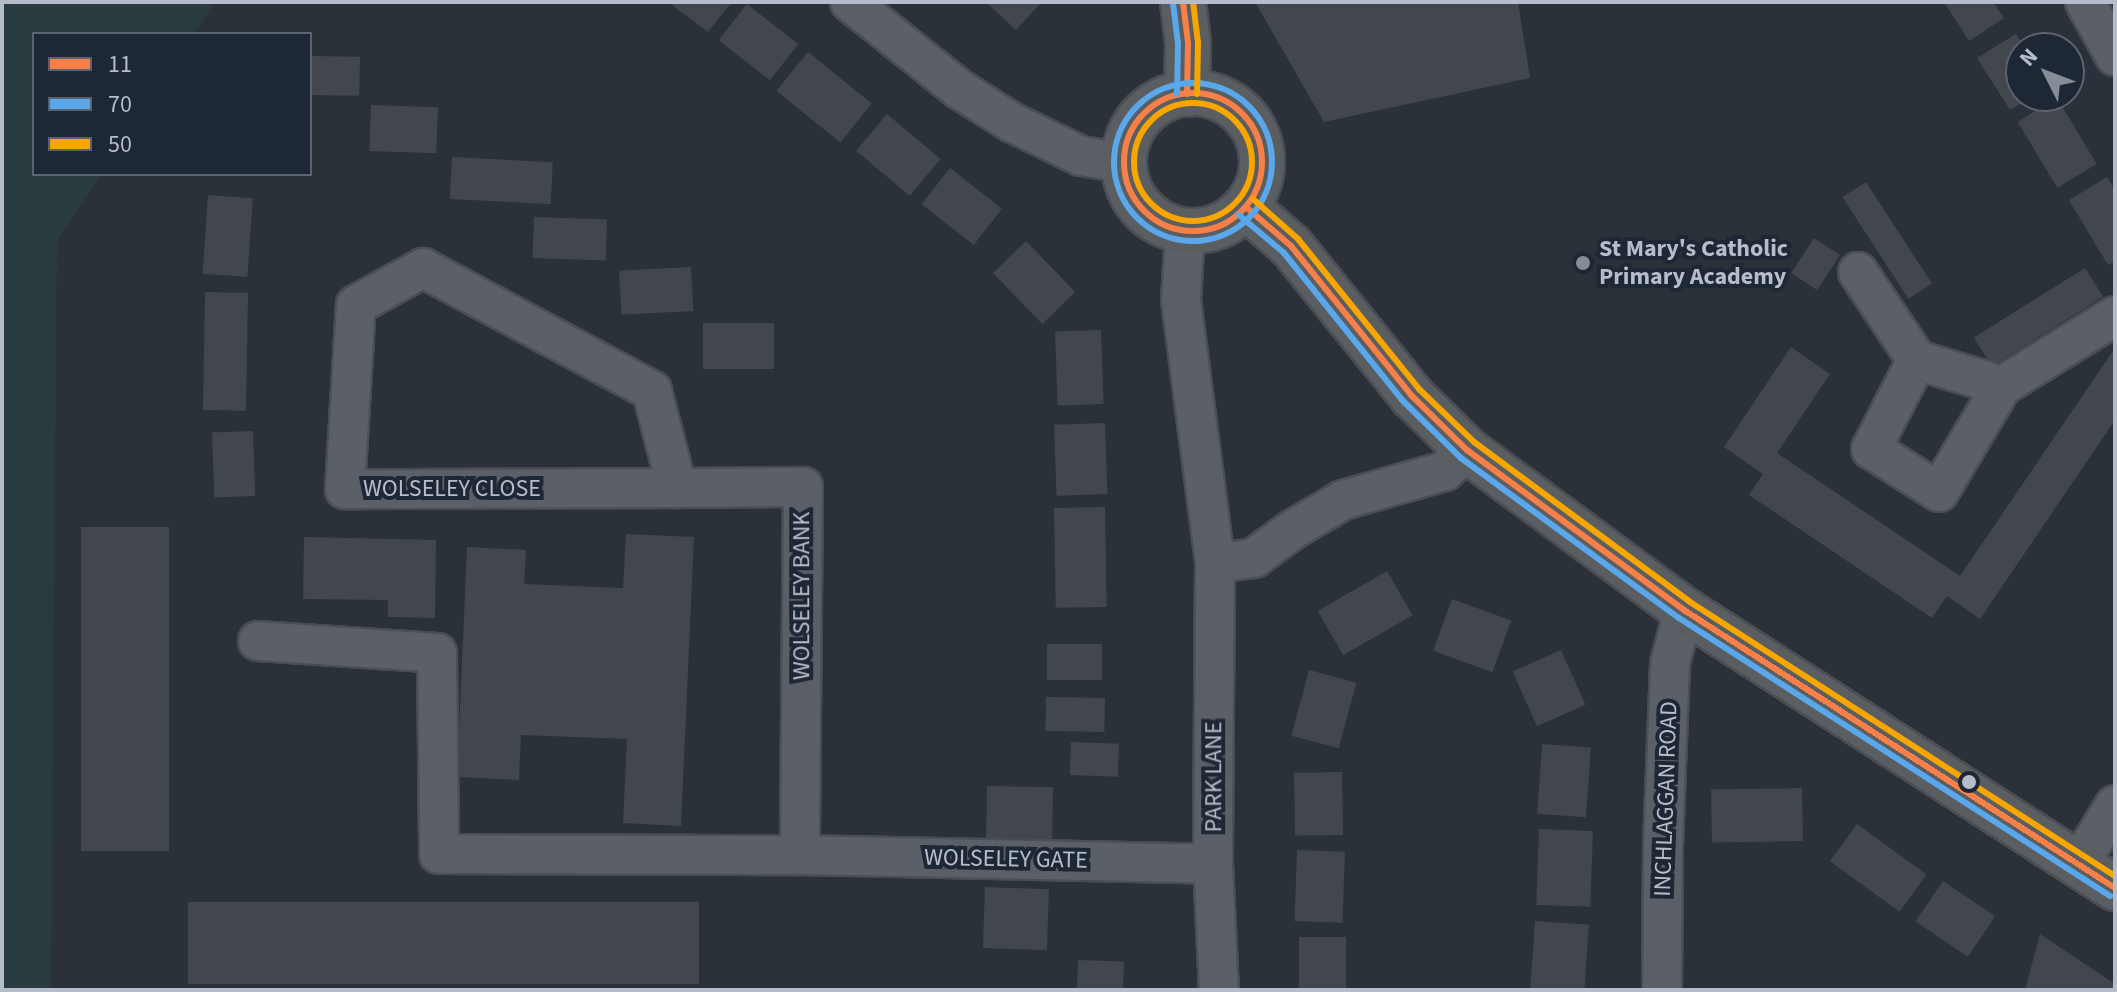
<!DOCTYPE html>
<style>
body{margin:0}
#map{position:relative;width:2117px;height:992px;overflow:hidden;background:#2b3139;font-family:"Source Sans 3",sans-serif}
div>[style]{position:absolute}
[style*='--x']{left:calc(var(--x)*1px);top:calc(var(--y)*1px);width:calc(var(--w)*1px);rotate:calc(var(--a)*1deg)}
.green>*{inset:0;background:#283b3f}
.building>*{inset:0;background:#42474e;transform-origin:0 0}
.roads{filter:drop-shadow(2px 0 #494d54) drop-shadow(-2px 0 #494d54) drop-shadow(0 2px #494d54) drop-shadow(0 -2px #494d54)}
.minor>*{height:38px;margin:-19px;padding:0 19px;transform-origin:19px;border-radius:19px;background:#5b5f67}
.highway>*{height:44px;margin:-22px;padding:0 22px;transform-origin:22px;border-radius:22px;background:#5b5e61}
.highway>.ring{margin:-22px;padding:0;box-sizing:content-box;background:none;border:44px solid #5b5e61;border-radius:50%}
.bus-1>*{height:6px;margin:-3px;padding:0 3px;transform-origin:3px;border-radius:3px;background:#f78048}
.bus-1>.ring{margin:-3px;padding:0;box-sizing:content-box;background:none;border:6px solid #f78048;border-radius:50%}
.bus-2>*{height:6px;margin:-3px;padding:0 3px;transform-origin:3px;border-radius:3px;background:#5aa8eb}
.bus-2>.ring{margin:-3px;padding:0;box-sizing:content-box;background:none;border:6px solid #5aa8eb;border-radius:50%}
.bus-3>*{height:6px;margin:-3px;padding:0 3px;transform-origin:3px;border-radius:3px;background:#f7a600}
.bus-3>.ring{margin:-3px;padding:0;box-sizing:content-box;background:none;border:6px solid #f7a600;border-radius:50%}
.dots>*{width:22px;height:22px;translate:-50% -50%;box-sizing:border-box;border:4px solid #1e2734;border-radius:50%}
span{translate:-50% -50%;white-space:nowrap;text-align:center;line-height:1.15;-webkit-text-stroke:8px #1e2734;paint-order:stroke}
.poi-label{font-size:24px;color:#b6bdca;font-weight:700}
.left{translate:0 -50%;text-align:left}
.street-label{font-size:24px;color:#b6bdca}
.frame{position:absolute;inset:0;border:4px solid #b6bdca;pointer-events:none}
.legend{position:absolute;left:32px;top:32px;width:280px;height:144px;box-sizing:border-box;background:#1e2734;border:2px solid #5b6370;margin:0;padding:10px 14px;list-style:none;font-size:24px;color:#b6bdca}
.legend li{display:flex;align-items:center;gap:16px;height:40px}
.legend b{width:40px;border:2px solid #5b6370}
.north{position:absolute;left:2005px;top:32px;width:80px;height:80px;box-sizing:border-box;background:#1e2734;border:2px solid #5b6370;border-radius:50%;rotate:312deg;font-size:22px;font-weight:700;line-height:32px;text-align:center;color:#b6bdca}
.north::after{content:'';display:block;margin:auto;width:28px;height:36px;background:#858c97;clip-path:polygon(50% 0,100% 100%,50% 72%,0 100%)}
</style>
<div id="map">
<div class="green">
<i style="clip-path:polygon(2px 2px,215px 2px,194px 34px,34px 34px,34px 174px,102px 174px,57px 241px,51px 990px,2px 990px)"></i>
</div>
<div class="building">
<i style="clip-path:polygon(668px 2px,732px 2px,708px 32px)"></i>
<i style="clip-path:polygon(986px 2px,1042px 2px,1016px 30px)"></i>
<i style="clip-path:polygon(1255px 2px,1518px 2px,1530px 78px,1324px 122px)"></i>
<i style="clip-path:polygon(1944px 2px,1993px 2px,2004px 18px,1969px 41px)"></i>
<i style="left:747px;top:4px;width:65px;height:46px;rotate:38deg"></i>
<i style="clip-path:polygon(2016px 34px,2024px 48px,2021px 48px,2021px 96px,2033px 96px,2010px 110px,1977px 58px)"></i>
<i style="left:808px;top:52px;width:82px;height:50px;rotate:39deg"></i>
<i style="left:310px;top:56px;width:50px;height:39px;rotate:1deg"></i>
<i style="left:2057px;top:98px;width:77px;height:46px;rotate:59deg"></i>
<i style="left:371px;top:105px;width:67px;height:46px;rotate:2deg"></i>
<i style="left:887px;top:114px;width:70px;height:48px;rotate:40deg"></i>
<i style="left:452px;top:157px;width:101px;height:42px;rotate:3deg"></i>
<i style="left:950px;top:168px;width:66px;height:46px;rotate:38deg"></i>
<i style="clip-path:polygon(2107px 177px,2115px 190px,2115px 261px,2108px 265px,2069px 200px)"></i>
<i style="left:1866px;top:182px;width:121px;height:28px;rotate:57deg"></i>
<i style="left:208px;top:195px;width:45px;height:79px;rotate:4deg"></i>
<i style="left:534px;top:217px;width:73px;height:41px;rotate:2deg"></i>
<i style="left:1814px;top:238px;width:31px;height:42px;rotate:33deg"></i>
<i style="left:1026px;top:241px;width:71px;height:46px;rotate:46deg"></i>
<i style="left:691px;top:267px;width:44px;height:72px;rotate:87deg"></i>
<i style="left:2085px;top:268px;width:34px;height:131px;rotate:58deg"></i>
<i style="left:205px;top:292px;width:43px;height:118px;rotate:1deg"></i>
<i style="left:774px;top:323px;width:46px;height:71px;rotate:90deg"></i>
<i style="left:1101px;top:330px;width:74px;height:46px;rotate:88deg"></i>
<i style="clip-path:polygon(1791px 347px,1830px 374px,1777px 453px,1960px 576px,2115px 348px,2115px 420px,1980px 619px,1947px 596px,1932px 618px,1749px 495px,1763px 474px,1724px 447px)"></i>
<i style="left:1105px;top:423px;width:71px;height:51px;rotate:88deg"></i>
<i style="left:253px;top:431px;width:65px;height:41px;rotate:88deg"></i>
<i style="left:1105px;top:507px;width:100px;height:51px;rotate:89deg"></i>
<i style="left:169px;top:527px;width:324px;height:88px;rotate:90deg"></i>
<i style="clip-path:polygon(626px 534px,694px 537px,681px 826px,623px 823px,627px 739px,521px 735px,519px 780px,457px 777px,467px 547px,526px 550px,524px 584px,623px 588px)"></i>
<i style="clip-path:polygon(304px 537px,436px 540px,435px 618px,388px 617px,388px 600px,303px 599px)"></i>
<i style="left:1387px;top:571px;width:51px;height:80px;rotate:60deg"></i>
<i style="left:1452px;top:599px;width:63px;height:55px;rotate:20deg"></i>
<i style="left:1102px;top:644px;width:36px;height:55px;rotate:90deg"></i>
<i style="left:1561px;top:650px;width:60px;height:53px;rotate:66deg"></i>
<i style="left:1309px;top:670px;width:49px;height:68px;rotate:15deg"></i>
<i style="left:1046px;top:697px;width:59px;height:34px;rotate:1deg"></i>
<i style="left:1071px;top:742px;width:48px;height:33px;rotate:2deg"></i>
<i style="left:1542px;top:744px;width:49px;height:70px;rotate:4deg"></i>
<i style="left:1342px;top:772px;width:63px;height:48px;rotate:89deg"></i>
<i style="left:987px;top:786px;width:66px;height:54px;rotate:1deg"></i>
<i style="left:1802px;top:788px;width:53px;height:91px;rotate:89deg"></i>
<i style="left:1857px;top:824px;width:86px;height:46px;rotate:36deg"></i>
<i style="left:1539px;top:829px;width:54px;height:76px;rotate:2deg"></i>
<i style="left:1297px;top:850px;width:48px;height:71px;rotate:2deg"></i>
<i style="left:1943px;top:881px;width:63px;height:49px;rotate:34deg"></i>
<i style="left:985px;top:887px;width:64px;height:61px;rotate:2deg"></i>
<i style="left:188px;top:902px;width:511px;height:82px"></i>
<i style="left:1535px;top:921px;width:54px;height:69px;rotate:4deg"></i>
<i style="clip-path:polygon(2040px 934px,2115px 984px,2115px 990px,2025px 990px)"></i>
<i style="left:1299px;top:937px;width:47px;height:53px"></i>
<i style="left:1078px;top:960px;width:46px;height:30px;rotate:2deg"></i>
</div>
<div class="roads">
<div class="minor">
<i style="--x:850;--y:2;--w:139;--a:38.6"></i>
<i style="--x:959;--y:89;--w:62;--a:32.4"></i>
<i style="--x:1011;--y:122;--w:78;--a:25.9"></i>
<i style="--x:1081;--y:156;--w:44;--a:9.2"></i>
<i style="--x:2085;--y:2;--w:62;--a:60.9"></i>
<i style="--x:1185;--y:231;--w:69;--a:93.3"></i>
<i style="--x:1181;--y:300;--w:265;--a:82.6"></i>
<i style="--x:1215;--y:563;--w:301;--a:90.4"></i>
<i style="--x:1213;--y:864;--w:126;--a:87.3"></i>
<i style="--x:1858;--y:272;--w:106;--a:56.2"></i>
<i style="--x:1917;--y:360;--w:100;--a:117.3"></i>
<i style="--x:1871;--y:449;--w:80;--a:32.3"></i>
<i style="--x:1939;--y:492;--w:123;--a:-59.3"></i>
<i style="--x:2002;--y:386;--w:133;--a:-31.8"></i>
<i style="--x:1917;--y:360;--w:89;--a:17"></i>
<i style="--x:677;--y:488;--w:332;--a:179.8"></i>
<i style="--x:345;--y:489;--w:184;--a:-86.6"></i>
<i style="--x:356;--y:305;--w:77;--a:-28.9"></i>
<i style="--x:423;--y:268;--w:260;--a:28.2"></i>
<i style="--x:652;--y:391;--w:100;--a:75.5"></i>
<i style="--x:677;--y:488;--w:126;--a:-0.5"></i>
<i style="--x:803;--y:487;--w:368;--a:90.5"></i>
<i style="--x:1215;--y:563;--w:39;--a:-7"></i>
<i style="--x:1254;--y:558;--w:47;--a:-36.4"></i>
<i style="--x:1292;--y:530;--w:59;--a:-30.5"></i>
<i style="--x:1343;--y:500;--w:106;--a:-15.9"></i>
<i style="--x:1445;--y:471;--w:30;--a:-44"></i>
<i style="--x:258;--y:641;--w:179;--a:3.8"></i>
<i style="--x:437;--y:653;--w:201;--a:89.4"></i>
<i style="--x:439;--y:854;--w:361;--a:0.2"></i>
<i style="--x:800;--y:855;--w:413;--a:1.2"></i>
<i style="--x:2079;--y:864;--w:69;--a:-58.6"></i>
<i style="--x:1662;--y:990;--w:144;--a:-89.6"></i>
<i style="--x:1663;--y:846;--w:183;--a:-87.8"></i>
<i style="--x:1670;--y:663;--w:55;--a:-75.2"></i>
</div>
<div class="highway">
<i style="--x:1183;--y:2;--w:41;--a:83"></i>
<i style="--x:1188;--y:43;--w:51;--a:91.1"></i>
<i class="ring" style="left:1124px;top:93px;width:94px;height:94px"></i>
<i style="--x:1246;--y:207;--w:60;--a:40.9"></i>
<i style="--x:1291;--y:246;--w:193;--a:51.1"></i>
<i style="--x:1412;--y:396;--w:77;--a:44.5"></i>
<i style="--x:1467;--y:450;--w:270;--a:36.4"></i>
<i style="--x:1684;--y:610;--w:513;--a:32.82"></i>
</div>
</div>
<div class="bus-1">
<i style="--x:1183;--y:2;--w:41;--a:83"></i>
<i style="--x:1188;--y:43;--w:51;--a:91.1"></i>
<i class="ring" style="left:1124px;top:93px;width:132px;height:132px"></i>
<i style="--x:1246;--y:207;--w:60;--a:40.9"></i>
<i style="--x:1291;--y:246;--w:193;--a:51.1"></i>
<i style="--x:1412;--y:396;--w:77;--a:44.5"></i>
<i style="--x:1467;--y:450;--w:270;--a:36.4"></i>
<i style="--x:1684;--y:610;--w:513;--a:32.82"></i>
</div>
<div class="bus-2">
<i style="--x:1173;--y:3;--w:41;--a:83"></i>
<i style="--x:1178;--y:44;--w:50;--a:91.1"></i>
<i class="ring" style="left:1114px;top:83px;width:152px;height:152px"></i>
<i style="--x:1239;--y:215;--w:59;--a:40.2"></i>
<i style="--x:1284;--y:253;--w:191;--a:51.2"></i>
<i style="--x:1404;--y:402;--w:80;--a:44.5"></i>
<i style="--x:1461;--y:458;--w:270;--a:36.3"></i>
<i style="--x:1679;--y:618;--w:513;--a:32.82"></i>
</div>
<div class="bus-3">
<i style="--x:1193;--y:2;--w:41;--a:83"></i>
<i style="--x:1198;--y:43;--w:51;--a:91.1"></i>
<i class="ring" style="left:1134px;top:103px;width:112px;height:112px"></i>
<i style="--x:1253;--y:199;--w:60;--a:41.6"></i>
<i style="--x:1298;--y:239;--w:193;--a:51.1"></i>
<i style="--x:1419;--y:389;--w:76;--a:43.9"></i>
<i style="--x:1474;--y:442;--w:269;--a:36.5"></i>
<i style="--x:1690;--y:602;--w:506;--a:32.81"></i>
</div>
<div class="dots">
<i style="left:1583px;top:263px;background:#858c97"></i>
<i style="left:1969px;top:782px;background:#b6bdca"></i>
</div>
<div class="poi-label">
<span class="left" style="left:1599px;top:263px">St Mary's Catholic<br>Primary Academy</span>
</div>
<div class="street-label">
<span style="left:452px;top:489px">WOLSELEY CLOSE</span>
<span style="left:802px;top:596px;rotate:-90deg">WOLSELEY BANK</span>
<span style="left:1214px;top:777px;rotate:-90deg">PARK LANE</span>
<span style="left:1666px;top:799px;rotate:-88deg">INCHLAGGAN ROAD</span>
<span style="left:1006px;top:859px;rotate:1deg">WOLSELEY GATE</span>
</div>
<div class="frame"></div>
<ul class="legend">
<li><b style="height:10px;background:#f78048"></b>11</li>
<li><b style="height:10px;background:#5aa8eb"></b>70</li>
<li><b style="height:10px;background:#f7a600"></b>50</li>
</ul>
<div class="north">N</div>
</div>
